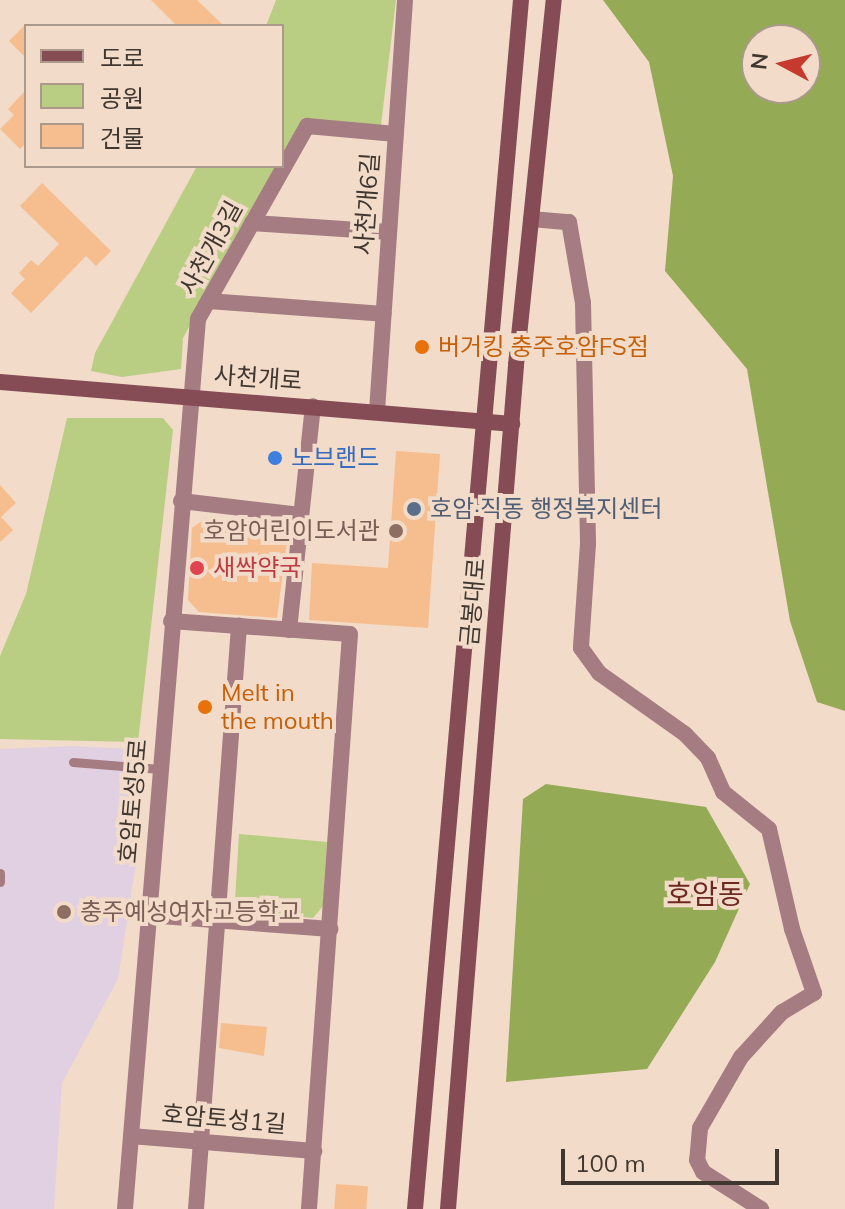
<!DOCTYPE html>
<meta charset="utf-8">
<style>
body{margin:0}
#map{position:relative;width:845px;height:1209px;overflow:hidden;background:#f2dbc9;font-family:Mulish,"Noto Sans KR",sans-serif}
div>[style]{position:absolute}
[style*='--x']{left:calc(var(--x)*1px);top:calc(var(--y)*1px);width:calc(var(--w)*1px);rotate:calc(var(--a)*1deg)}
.education>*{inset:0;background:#e0d0e2}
.green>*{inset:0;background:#b9cd83}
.forest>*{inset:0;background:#95aa55}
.building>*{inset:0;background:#f6be8e;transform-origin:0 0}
.lane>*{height:9px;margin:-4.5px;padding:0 4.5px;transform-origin:4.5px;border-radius:4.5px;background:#a57c82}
.street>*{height:16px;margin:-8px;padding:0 8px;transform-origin:8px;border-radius:8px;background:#a57c82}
.secondary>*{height:16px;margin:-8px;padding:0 8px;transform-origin:8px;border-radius:8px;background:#854c56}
.dots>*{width:22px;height:22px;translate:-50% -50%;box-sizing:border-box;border:4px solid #f2dbc9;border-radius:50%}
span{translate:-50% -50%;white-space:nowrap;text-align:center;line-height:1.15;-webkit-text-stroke:8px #f2dbc9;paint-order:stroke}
.street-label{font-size:24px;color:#403730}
.food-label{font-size:24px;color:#c56008}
.left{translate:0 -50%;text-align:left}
.shop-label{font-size:24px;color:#366cbe}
.service-label{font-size:24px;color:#4e5e75}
.education-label{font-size:24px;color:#785e54}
.right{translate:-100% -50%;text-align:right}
.health-label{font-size:24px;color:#be3a42}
.quarter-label{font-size:28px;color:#6d2820}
.legend{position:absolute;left:24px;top:24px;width:260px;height:144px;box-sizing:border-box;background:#f2dbc9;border:2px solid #ab998c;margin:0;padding:10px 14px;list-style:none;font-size:24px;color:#403730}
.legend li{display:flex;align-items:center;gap:16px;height:40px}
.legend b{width:40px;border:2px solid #ab998c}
.north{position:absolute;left:741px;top:24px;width:80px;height:80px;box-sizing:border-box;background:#f2dbc9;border:2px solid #ab998c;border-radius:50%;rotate:277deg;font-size:22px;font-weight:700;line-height:32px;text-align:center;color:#403730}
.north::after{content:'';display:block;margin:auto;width:28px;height:36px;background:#c6392d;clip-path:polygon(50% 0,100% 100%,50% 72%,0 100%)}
.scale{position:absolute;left:561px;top:1149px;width:218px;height:36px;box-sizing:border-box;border:4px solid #403730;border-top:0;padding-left:10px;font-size:24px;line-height:28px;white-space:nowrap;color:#403730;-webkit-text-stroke:6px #f2dbc9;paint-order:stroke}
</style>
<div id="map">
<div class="education">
<i style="clip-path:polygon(71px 746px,133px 749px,139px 844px,118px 979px,62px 1083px,54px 1209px,0 1209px,0 749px)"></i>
</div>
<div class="green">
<i style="clip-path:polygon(276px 0,396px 0,381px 125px,305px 122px,282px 159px,282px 26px,266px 26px)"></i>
<i style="clip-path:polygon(197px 166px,278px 166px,183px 338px,181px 369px,122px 377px,91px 371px,95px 353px)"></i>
<i style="clip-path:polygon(67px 418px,163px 418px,173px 430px,138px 742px,0 739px,0 656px,26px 594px)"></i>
<i style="clip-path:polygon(239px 834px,327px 842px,323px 906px,313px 918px,249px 912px,235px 900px)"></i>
</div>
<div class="forest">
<i style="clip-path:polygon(evenodd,603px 0,845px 0,845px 711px,817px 702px,790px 621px,747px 369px,665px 271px,673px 176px,649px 62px,603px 0,757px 40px,805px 40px,805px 88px,757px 88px,757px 40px)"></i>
<i style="clip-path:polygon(546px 784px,706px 807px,750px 884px,715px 962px,647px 1069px,506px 1082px,523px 799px)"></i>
</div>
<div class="building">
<i style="clip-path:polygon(151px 0,197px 0,224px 26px,177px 26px)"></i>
<i style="clip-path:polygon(26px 24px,26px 58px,9px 41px)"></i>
<i style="clip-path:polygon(26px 90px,26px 143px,20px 149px,0 129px,14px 115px,8px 109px)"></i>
<i style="clip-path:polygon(42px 183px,111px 251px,96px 266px,86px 256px,31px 313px,11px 293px,25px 279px,19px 273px,31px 260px,38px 266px,59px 244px,20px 206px)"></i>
<i style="clip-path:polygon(396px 451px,440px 454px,428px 628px,309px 620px,312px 563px,388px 568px)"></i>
<i style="clip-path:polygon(0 485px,16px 503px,1px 517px,13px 530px,0 542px)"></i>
<i style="clip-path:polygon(206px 518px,274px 525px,288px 534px,277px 618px,199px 612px,188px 600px,192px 528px)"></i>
<i style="clip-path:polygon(221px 1023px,267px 1027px,264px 1056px,219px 1048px)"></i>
<i style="left:336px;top:1184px;width:32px;height:25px;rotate:4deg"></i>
</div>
<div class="lane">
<i style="--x:73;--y:762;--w:87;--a:4.6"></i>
<i style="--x:0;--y:873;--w:9;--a:90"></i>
</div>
<div class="street">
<i style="--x:531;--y:219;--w:38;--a:5"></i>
<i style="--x:569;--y:222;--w:82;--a:80.2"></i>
<i style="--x:583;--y:303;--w:241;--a:88.8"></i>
<i style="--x:588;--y:544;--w:104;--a:93.9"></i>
<i style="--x:581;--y:648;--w:31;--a:54"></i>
<i style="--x:599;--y:673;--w:105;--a:35.3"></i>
<i style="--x:685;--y:734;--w:33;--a:46"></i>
<i style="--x:708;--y:758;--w:37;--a:66"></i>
<i style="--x:723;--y:792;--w:59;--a:38.8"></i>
<i style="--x:769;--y:829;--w:103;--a:77"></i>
<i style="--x:792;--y:929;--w:68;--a:71"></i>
<i style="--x:814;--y:993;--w:37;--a:149"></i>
<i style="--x:782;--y:1012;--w:61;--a:132.3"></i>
<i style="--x:741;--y:1057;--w:82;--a:120"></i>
<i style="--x:700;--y:1128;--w:32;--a:95"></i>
<i style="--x:697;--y:1160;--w:13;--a:63"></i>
<i style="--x:703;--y:1172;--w:69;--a:32.5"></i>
<i style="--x:252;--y:223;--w:137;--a:3.8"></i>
<i style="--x:208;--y:301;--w:176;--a:4.2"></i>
<i style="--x:377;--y:411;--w:412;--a:-86.1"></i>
<i style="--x:181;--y:501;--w:120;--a:6.7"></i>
<i style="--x:171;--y:621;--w:68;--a:4.2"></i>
<i style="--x:289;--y:630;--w:225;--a:-83.9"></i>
<i style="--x:148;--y:915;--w:183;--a:4.4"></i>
<i style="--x:131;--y:1136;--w:184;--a:4.7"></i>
<i style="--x:125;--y:1209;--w:893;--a:-85.31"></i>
<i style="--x:198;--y:319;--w:222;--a:-60.5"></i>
<i style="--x:307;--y:126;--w:89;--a:5.1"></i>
<i style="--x:196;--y:1209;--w:585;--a:-85.78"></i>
<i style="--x:239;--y:626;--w:111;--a:4.1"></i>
<i style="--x:350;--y:634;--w:576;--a:94.08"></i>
</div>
<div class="secondary">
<i style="--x:0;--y:382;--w:514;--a:4.69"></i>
<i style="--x:415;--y:1209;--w:1214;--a:-84.99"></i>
<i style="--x:448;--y:1209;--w:847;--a:-85.39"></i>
<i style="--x:516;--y:365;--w:367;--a:-84.1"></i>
</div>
<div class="dots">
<i style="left:422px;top:347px;background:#e8710a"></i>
<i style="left:275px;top:458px;background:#3f7fe0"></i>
<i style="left:414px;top:509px;background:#5c6f8a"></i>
<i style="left:396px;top:531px;background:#8d6e63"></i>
<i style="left:197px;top:568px;background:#e0444e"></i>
<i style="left:205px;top:707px;background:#e8710a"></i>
<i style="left:64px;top:912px;background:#8d6e63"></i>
</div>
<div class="street-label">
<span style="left:367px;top:204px;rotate:-86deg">사천개6길</span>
<span style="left:211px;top:248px;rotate:-61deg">사천개3길</span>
<span style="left:258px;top:378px;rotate:4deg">사천개로</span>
<span style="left:473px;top:602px;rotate:-85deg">금봉대로</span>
<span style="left:133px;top:801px;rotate:-85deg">호암토성5로</span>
<span style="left:224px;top:1119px;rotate:5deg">호암토성1길</span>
</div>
<div class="food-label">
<span class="left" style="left:438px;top:347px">버거킹 충주호암FS점</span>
<span class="left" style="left:221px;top:707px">Melt in<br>the mouth</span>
</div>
<div class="shop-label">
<span class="left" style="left:291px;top:458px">노브랜드</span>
</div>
<div class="service-label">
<span class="left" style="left:430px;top:509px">호암·직동 행정복지센터</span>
</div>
<div class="education-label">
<span class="right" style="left:380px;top:531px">호암어린이도서관</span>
<span class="left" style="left:80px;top:912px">충주예성여자고등학교</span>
</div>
<div class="health-label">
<span class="left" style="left:213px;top:568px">새싹약국</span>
</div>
<div class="quarter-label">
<span style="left:705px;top:894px">호암동</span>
</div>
<ul class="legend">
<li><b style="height:10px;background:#854c56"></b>도로</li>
<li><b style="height:22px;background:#b9cd83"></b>공원</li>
<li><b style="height:22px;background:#f6be8e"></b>건물</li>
</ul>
<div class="north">N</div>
<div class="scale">100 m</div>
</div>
